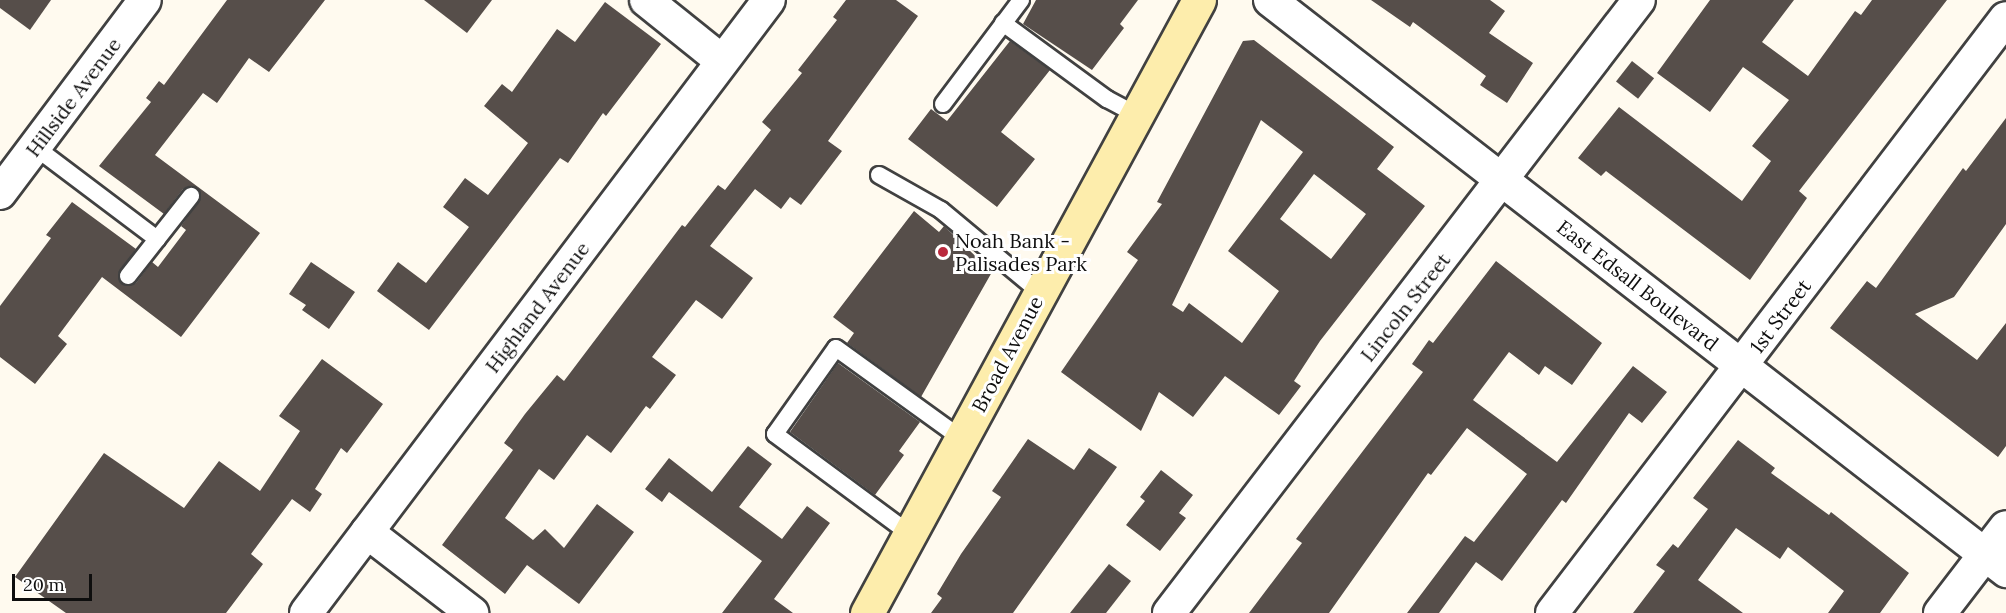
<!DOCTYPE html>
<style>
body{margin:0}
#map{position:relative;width:2006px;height:613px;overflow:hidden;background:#fffaef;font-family:Lora,serif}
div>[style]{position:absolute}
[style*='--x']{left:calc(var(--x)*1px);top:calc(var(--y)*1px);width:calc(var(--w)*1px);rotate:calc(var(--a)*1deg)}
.building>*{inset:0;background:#564e4a;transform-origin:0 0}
.roads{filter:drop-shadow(2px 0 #414141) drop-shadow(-2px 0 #414141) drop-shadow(0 2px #414141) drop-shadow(0 -2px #414141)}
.lane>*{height:16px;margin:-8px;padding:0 8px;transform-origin:8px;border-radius:8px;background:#fff}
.street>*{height:32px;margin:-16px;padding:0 16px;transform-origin:16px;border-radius:16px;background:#fff}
.secondary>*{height:33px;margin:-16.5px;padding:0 16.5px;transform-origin:16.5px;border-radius:16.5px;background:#fdedac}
.dots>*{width:16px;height:16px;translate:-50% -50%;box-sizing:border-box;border:3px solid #fff;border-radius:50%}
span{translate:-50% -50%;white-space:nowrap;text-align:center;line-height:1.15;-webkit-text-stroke:6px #fff;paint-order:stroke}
.street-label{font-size:20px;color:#0e0e0e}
.poi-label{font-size:20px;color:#0e0e0e}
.left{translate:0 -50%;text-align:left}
.scale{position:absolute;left:12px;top:574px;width:80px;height:27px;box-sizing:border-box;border:3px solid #0e0e0e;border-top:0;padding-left:8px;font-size:18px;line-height:21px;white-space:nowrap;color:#0e0e0e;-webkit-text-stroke:4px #fff;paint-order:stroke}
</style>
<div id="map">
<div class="building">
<i style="clip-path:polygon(0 0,51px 0,30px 30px,0 8px)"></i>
<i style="clip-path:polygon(227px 0,325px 0,269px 72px,249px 58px,217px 103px,203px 93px,155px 155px,260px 233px,181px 337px,102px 277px,58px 336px,67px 344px,35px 384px,0 357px,0 306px,51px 238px,46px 235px,72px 202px,136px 249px,118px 274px,126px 286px,136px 283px,152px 262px,158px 267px,186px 230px,181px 226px,201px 198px,197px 187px,183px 189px,164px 214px,99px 166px,151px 102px,146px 98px,159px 81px,164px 85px)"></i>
<i style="clip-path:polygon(424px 0,492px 0,467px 33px)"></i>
<i style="clip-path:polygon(846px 0,896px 0,918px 16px,828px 141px,842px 151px,801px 205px,790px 197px,781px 209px,755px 189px,710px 246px,753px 278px,722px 319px,696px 300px,652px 357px,676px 375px,650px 409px,646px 406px,611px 453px,587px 435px,554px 480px,539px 469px,505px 518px,533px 540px,545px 529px,564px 548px,597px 504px,634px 532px,579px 604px,527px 565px,505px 594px,442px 545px,513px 450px,504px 443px,525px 414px,557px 375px,564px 381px,682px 225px,685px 227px,718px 185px,725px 190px,771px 130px,762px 122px,802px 73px,798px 70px,837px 20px,833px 17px)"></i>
<i style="clip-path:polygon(1036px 0,1138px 0,1120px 24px,1124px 28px,1092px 70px,1023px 24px)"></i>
<i style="clip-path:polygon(1371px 0,1490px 0,1505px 11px,1489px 33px,1533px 63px,1507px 103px,1480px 85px,1486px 76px,1413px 22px,1410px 27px)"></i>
<i style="clip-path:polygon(1710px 0,1794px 0,1762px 42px,1808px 76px,1855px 11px,1861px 15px,1872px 0,1947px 0,1799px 191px,1807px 198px,1750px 280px,1606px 171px,1601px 176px,1578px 158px,1619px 107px,1742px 201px,1771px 161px,1752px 146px,1789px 100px,1743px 67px,1710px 112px,1657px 73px)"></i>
<i style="clip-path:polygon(605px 2px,661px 44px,606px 116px,603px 113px,568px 163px,560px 158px,429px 330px,377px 291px,398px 262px,426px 283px,469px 227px,443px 207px,465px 178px,488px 195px,528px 143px,484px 106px,502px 84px,512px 92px,557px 29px,575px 42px)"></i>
<i style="clip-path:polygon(evenodd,1254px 40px,1394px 147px,1377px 169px,1425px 206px,1320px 341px,1294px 381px,1301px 386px,1279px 415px,1225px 376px,1193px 417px,1159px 392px,1141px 431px,1061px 372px,1138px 260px,1127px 252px,1162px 204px,1157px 202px,1243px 41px,1254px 40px,1261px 120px,1303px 152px,1228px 251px,1279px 291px,1242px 343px,1189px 303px,1183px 312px,1172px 305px,1261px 120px,1254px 40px,1314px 174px,1366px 214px,1331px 259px,1280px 219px,1314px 174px)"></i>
<i style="clip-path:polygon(1010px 41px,1050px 70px,1001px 132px,1035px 159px,997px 207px,908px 139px,931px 109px,947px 121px)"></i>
<i style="left:1632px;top:61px;width:28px;height:26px;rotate:38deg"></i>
<i style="clip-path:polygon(2006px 118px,2006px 224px,1954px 297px,1915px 314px,1977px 360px,2006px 323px,2006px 446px,1998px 457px,1830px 328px,1867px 281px,1876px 288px,1963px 168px,1966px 171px)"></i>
<i style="clip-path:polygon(914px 211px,939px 232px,944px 226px,992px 272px,921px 397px,847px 343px,854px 333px,833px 317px)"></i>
<i style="clip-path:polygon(1496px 261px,1602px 343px,1572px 385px,1545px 366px,1539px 375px,1509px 352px,1473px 400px,1557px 462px,1633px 366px,1667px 392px,1642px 423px,1629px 413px,1566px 503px,1562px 500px,1502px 581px,1476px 562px,1439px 613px,1407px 613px,1465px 536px,1474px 542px,1527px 474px,1467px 428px,1431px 475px,1428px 473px,1329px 613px,1249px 613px,1302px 543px,1296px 539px,1423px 372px,1412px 364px,1429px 340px,1433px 343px)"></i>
<i style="clip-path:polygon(311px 262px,355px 292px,329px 329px,302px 310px,306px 305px,289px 294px)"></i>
<i style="clip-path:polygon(322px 359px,383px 404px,347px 453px,341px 448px,315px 489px,322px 494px,310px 512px,292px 499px,251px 554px,263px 564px,226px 613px,66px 613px,15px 577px,104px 453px,184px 508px,219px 461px,260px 491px,300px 431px,279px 416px)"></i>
<i style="clip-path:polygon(838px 363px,920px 422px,899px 451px,904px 455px,875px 495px,790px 432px)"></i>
<i style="clip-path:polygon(1028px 439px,1074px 470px,1089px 448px,1117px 467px,1013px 613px,931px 613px,942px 598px,937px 594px,961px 554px,1001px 497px,992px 491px)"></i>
<i style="clip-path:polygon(1738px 440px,1775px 468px,1771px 473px,1829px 515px,1831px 512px,1909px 573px,1880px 613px,1828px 613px,1844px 591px,1788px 547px,1780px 559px,1736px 528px,1698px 580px,1743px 613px,1633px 613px,1665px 571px,1656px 565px,1673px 544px,1678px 548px,1708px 509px,1693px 498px)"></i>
<i style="clip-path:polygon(748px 446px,772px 464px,739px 507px,782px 539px,807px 506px,830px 523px,774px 599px,793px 613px,722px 613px,762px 561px,669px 492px,662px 502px,645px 489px,669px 458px,712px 492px)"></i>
<i style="clip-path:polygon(1161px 470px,1193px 495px,1179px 513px,1186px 518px,1160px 551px,1126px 525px,1145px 501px,1140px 497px)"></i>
<i style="clip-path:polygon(1109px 564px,1131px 581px,1106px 613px,1070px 613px)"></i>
</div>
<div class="roads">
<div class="lane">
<i style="--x:1003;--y:23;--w:129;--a:36.2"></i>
<i style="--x:1107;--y:99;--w:34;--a:28"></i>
<i style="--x:943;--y:104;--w:130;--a:-53.1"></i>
<i style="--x:35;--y:147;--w:153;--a:37"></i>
<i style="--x:879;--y:175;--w:71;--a:29.4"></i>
<i style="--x:941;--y:210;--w:130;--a:39.7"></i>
<i style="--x:128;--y:276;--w:102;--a:-51.8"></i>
<i style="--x:910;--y:534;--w:168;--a:-143.5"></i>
<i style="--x:775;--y:434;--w:105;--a:-54.7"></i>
<i style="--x:836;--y:348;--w:155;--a:35.8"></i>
</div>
<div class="street">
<i style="--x:646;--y:0;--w:97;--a:38.8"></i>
<i style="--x:1270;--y:0;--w:932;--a:37.8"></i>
<i style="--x:0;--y:193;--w:241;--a:-53.1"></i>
<i style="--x:367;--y:532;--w:133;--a:37.6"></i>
<i style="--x:306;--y:613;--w:768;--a:-52.94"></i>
<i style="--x:1169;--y:613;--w:772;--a:-52.52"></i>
<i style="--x:1552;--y:613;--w:748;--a:-52.66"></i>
<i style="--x:1940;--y:613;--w:108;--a:-52.5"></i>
</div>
<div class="secondary">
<i style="--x:867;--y:613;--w:697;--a:-61.56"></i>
</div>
</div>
<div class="dots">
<i style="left:943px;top:252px;background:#ba293d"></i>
</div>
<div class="street-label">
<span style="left:73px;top:97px;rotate:-53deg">Hillside Avenue</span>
<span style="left:1638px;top:285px;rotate:38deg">East Edsall Boulevard</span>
<span style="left:537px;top:307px;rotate:-53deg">Highland Avenue</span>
<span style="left:1405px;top:307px;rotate:-52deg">Lincoln Street</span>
<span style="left:1780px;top:316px;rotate:-53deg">1st Street</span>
<span style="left:1007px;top:354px;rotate:-62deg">Broad Avenue</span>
</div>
<div class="poi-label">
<span class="left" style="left:955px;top:252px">Noah Bank -<br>Palisades Park</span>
</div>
<div class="scale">20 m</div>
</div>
